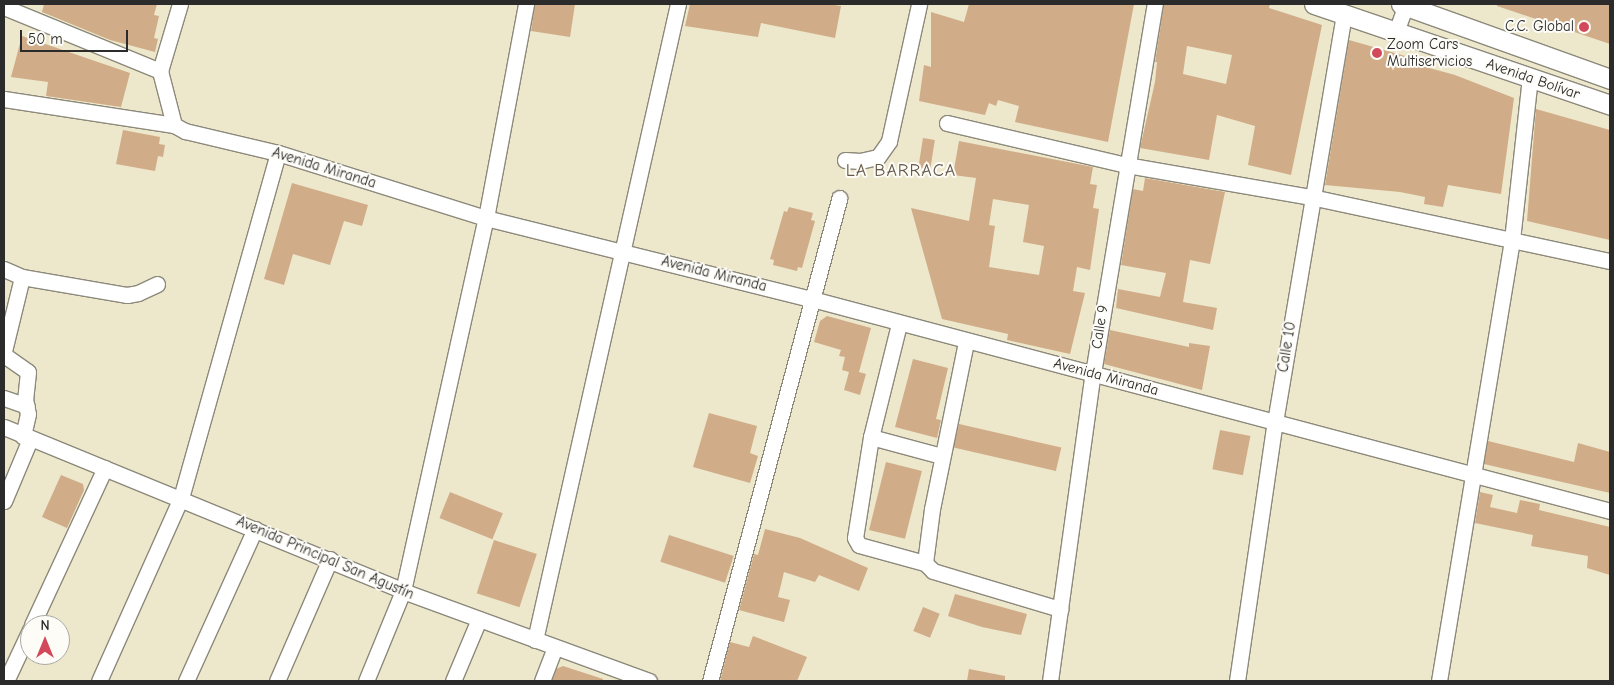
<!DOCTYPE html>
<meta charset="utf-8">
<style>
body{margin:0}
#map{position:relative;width:1614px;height:685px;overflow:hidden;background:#ede7cb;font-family:"Comic Neue",sans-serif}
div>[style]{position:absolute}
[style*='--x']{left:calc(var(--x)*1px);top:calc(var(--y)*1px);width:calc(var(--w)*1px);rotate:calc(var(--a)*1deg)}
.building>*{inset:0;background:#d0ad88;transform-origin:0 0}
.roads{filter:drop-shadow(1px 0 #8c897b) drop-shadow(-1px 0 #8c897b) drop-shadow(0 1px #8c897b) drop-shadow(0 -1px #8c897b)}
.minor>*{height:15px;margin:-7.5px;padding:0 7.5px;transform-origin:7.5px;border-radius:7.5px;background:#fff}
.major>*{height:19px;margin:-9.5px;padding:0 9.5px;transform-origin:9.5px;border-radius:9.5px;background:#fff}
.dots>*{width:14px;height:14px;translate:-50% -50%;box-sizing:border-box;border:2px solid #fdfcf7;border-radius:50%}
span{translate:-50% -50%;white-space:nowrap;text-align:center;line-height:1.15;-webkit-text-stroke:4px #fdfcf7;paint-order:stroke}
.poi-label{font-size:15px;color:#2b2b2b}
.right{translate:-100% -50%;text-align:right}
.left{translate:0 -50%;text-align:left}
.street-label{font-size:15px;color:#2b2b2b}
.quarter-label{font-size:18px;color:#65584c;letter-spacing:1px}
.frame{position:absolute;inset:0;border:5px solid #2b2b2b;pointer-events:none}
.north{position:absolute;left:20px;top:615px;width:50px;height:50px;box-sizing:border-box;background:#fdfcf7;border:1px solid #a9a8a5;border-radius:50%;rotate:0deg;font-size:14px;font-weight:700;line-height:20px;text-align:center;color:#2b2b2b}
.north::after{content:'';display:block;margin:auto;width:18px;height:22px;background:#d1495b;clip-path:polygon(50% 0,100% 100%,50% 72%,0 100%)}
.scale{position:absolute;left:20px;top:30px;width:108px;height:22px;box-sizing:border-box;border:2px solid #2b2b2b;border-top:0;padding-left:6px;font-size:15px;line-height:18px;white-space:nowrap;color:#2b2b2b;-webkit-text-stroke:4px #fdfcf7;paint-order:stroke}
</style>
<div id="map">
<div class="building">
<i style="clip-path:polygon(44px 4px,157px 4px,154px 15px,159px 16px,154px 38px,158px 39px,155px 52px,110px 40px,42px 12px)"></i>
<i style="clip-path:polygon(535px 4px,575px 4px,570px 37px,531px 31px)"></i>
<i style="clip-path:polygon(690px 4px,828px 4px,841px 6px,835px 38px,761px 23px,758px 37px,685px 26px)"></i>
<i style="clip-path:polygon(969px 4px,1134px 4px,1108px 142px,1015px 122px,1019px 106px,998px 100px,996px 106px,989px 103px,985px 115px,919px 101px,924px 65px,931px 67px,931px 12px,964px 22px)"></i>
<i style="clip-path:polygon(evenodd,1164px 4px,1270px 4px,1269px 8px,1322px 25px,1291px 175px,1248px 165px,1255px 126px,1217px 115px,1209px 160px,1140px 148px,1155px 82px,1157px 62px,1155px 62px,1164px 4px,1187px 46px,1232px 55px,1226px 84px,1183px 74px,1187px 46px)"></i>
<i style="clip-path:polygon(1497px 4px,1610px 4px,1610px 44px,1497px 6px)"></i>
<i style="clip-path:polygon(22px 36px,130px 73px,121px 107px,46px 96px,48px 82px,11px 77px)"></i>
<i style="clip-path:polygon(1349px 40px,1412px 58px,1411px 63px,1455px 75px,1514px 98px,1501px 194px,1448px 185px,1443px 207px,1424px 204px,1425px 197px,1400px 192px,1325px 185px)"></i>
<i style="clip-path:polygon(1536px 109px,1610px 130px,1610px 240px,1527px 221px)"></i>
<i style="clip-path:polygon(123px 130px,160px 137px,159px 144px,165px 145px,163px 157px,158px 156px,155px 171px,116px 164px)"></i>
<i style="left:923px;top:138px;width:12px;height:30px;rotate:9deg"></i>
<i style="clip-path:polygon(evenodd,959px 141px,1093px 167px,1090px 184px,1097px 185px,1093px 208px,1099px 209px,1090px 270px,1077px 267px,1073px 291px,1085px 293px,1070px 354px,1007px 340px,1008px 334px,942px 319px,911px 208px,969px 221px,976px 178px,953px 175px,959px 141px,993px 199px,1029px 205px,1023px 242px,1044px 246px,1039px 275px,989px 267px,995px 226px,989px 225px,993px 199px)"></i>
<i style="clip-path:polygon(1145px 178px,1225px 192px,1210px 264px,1190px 260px,1183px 302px,1217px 308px,1213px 330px,1116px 308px,1118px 289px,1160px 297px,1166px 273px,1121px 265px,1133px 189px,1143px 191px)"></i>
<i style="clip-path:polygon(292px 183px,368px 205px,362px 226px,344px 221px,330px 265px,293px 254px,284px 285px,264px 279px)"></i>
<i style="clip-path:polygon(789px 207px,813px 213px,811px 220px,815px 221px,802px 268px,798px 267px,797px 271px,773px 265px,774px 260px,770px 259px,784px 211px,787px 212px)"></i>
<i style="clip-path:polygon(827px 316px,871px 328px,859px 372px,866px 374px,860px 395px,844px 390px,849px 372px,842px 370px,845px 357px,839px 356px,841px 350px,814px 342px,820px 321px)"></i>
<i style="clip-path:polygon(1110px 330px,1189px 347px,1189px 343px,1210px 346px,1202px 390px,1104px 364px)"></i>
<i style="clip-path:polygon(913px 359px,948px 368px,936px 419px,941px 420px,937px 438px,895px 427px)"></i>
<i style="clip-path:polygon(709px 413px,757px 426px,750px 453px,758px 456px,750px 483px,693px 467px)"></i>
<i style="left:959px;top:424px;width:105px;height:24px;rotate:13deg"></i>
<i style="left:1220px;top:430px;width:31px;height:40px;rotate:11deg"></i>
<i style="clip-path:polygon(1488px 441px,1574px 462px,1578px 443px,1610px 452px,1610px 493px,1484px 464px)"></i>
<i style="left:886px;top:462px;width:37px;height:70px;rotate:14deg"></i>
<i style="clip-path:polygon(61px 475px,83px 484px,84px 490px,67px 528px,42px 517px)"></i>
<i style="left:450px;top:492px;width:57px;height:28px;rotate:22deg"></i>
<i style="clip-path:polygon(1480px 492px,1493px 495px,1490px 507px,1517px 513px,1520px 500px,1540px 504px,1539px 510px,1610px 527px,1610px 575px,1587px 568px,1588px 556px,1531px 546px,1533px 535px,1475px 523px)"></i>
<i style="clip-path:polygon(765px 529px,800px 538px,868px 568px,859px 591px,819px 575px,815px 582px,784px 572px,778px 597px,790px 600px,784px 622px,739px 610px,754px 554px,758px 555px)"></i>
<i style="left:669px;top:535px;width:68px;height:28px;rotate:18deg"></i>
<i style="left:494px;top:540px;width:45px;height:56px;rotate:18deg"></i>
<i style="clip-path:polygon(955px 594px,1027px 614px,1021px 635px,982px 627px,948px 616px)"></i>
<i style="left:923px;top:607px;width:18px;height:26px;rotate:22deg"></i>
<i style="clip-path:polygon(753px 636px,807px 657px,797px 681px,720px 681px,730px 642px,749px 647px)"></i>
<i style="clip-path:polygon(563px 666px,603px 679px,603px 681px,552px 681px,556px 669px)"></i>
<i style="clip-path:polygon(969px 669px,1005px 676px,1005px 681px,967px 681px)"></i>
</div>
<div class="roads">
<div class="minor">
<i style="--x:4;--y:7;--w:169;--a:22.3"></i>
<i style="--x:160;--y:71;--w:56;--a:75.5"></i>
<i style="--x:174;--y:125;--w:13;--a:29"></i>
<i style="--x:185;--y:131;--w:96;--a:13.3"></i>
<i style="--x:278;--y:153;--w:218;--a:17.4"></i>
<i style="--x:486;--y:218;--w:336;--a:14"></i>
<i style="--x:812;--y:299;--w:826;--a:14.88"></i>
<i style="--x:1396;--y:32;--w:30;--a:-70"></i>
<i style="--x:160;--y:71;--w:70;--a:-73.4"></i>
<i style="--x:4;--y:99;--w:172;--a:8.7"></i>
<i style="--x:947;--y:123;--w:184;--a:13.2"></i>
<i style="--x:1126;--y:165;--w:188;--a:9.8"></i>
<i style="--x:1311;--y:197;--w:306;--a:12.1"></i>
<i style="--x:845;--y:160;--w:15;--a:4"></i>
<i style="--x:860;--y:161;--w:18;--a:-13"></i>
<i style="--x:878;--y:157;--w:19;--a:-55"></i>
<i style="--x:889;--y:141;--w:140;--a:-77.6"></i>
<i style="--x:4;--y:269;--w:20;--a:24"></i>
<i style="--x:899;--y:324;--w:116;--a:103.9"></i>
<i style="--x:871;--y:437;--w:102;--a:99"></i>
<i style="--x:855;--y:538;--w:8;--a:60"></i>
<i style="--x:859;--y:545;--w:68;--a:15.3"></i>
<i style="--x:966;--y:342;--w:170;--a:101.5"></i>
<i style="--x:932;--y:509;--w:54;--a:97.4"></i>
<i style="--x:925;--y:563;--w:11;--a:45"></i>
<i style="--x:933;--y:571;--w:133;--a:16.7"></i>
<i style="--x:4;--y:351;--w:76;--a:-76.3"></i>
<i style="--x:22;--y:277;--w:107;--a:9.7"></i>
<i style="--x:127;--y:295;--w:11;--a:-10"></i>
<i style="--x:138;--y:293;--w:21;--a:-25"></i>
<i style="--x:4;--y:355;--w:29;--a:35"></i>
<i style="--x:28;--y:372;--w:27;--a:96"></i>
<i style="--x:25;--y:399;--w:15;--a:79"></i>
<i style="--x:28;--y:414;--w:23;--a:103"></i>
<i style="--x:4;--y:398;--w:24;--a:19"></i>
<i style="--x:4;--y:427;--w:431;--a:22.3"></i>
<i style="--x:403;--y:591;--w:262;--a:20.1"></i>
<i style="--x:871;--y:437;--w:73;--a:15"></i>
<i style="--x:4;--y:501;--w:67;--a:-67.2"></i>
<i style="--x:32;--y:625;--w:173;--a:-65.1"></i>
<i style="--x:535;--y:640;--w:652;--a:-77.33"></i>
<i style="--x:6;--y:681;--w:56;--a:-64.8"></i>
<i style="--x:99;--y:681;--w:201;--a:-65.9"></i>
<i style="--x:181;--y:498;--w:358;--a:-74.3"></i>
<i style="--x:186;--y:681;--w:167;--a:-65.6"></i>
<i style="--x:277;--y:681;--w:133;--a:-66.5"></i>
<i style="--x:366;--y:681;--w:97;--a:-67.7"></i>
<i style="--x:403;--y:591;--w:382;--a:-77.5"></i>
<i style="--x:486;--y:218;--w:218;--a:-79.4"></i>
<i style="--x:453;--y:681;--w:67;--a:-67.2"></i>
<i style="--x:542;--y:681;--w:36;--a:-69"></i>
<i style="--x:710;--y:681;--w:500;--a:-75"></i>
<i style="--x:1050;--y:681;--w:311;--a:-82.1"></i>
<i style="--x:1093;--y:373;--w:374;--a:-80.5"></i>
<i style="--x:1237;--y:681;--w:262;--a:-81.7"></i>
<i style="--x:1275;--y:422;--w:414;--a:-80.4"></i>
<i style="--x:1439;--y:681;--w:447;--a:-80.6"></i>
<i style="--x:1512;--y:240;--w:164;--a:-83.7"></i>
</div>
<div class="major">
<i style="--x:1314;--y:4;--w:313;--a:18.8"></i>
<i style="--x:1401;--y:4;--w:222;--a:19.7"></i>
</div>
</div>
<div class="dots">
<i style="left:1584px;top:27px;background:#d1495b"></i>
<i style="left:1377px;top:53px;background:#d1495b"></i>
</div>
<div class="poi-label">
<span class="right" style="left:1574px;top:27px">C.C. Global</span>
<span class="left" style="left:1387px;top:53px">Zoom Cars<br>Multiservicios</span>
</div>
<div class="street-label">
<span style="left:1533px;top:79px;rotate:19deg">Avenida Bolívar</span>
<span style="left:324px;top:168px;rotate:17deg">Avenida Miranda</span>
<span style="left:714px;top:274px;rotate:14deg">Avenida Miranda</span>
<span style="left:1100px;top:327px;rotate:-81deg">Calle 9</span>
<span style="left:1287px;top:347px;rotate:-81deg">Calle 10</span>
<span style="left:1106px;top:377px;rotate:15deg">Avenida Miranda</span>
<span style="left:325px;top:558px;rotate:23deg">Avenida Principal San Agustín</span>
</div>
<div class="quarter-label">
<span style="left:901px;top:171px">LA BARRACA</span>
</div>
<div class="frame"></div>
<div class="north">N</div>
<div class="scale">50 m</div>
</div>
